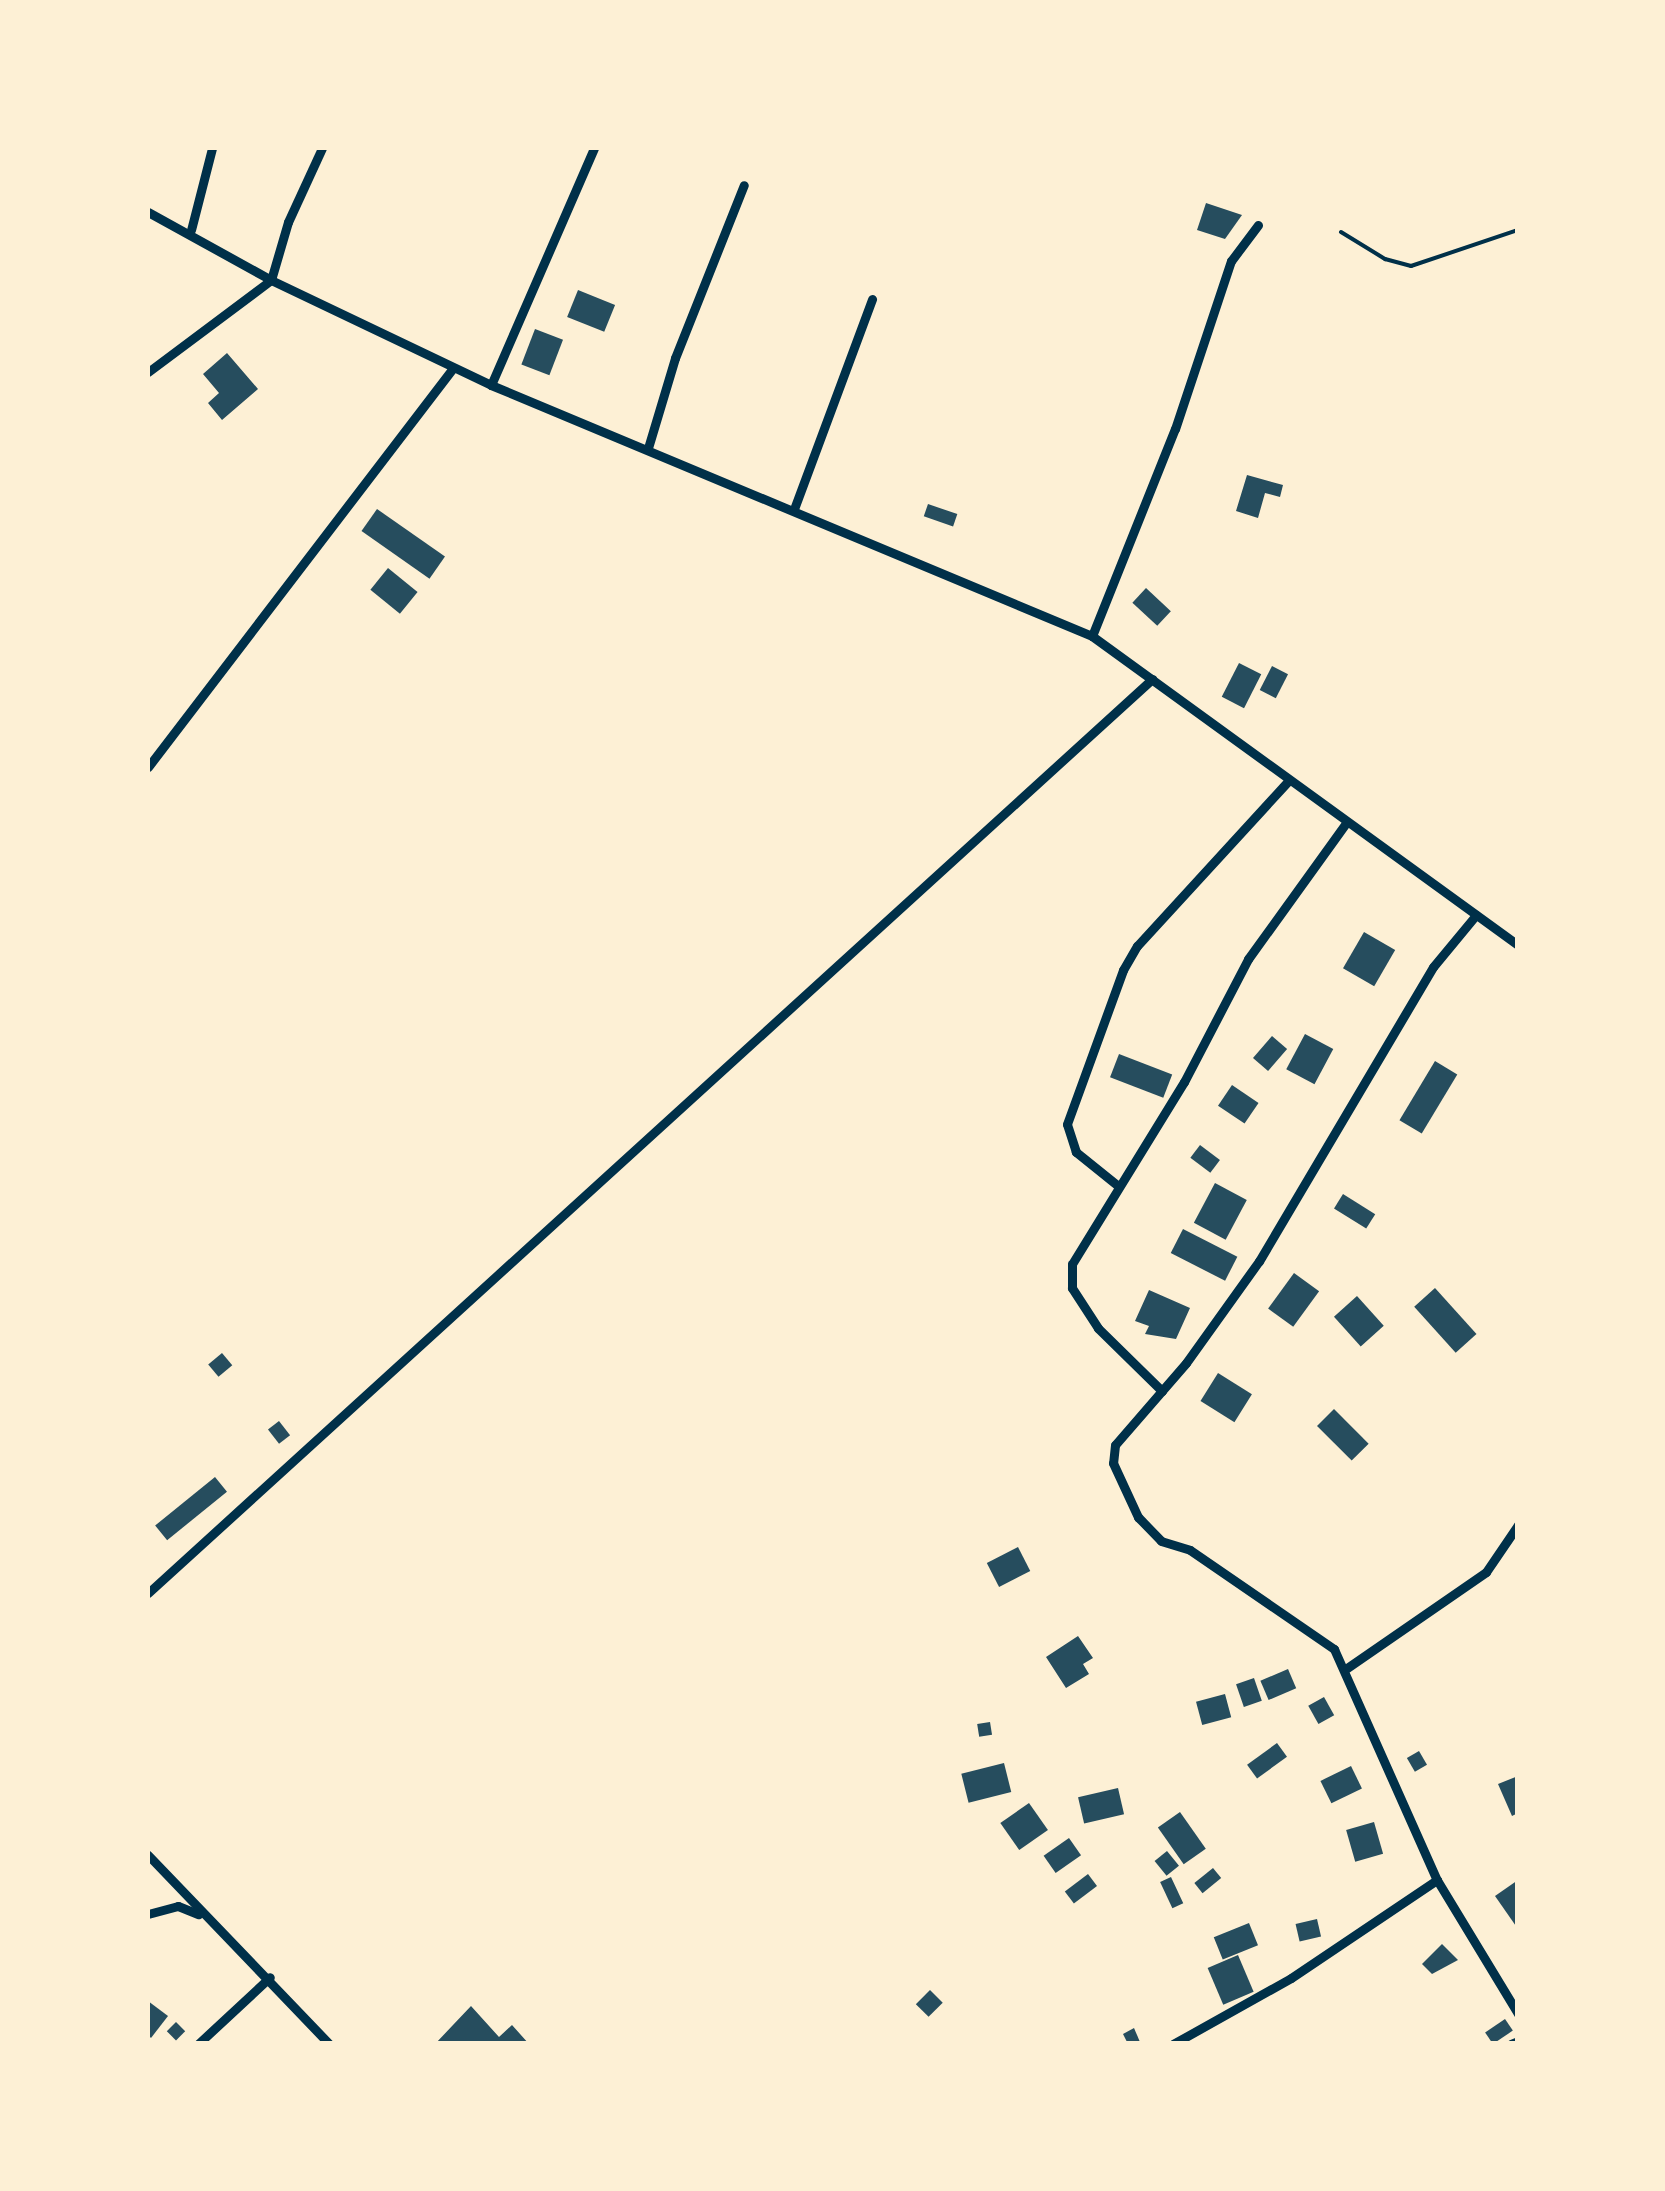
<!DOCTYPE html>
<style>
body{margin:0}
#map{position:relative;width:1665px;height:2191px;overflow:hidden;background:#fdf0d5;font-family:"Nunito Sans",sans-serif}
div>[style]{position:absolute}
[style*='--x']{left:calc(var(--x)*1px);top:calc(var(--y)*1px);width:calc(var(--w)*1px);rotate:calc(var(--a)*1deg)}
.building>*{inset:0;background:#264d5e;transform-origin:0 0}
.path>*{height:4px;margin:-2px;padding:0 2px;transform-origin:2px;border-radius:2px;background:#003049}
.minor>*{height:9px;margin:-4.5px;padding:0 4.5px;transform-origin:4.5px;border-radius:4.5px;background:#003049}
span{translate:-50% -50%;white-space:nowrap;text-align:center;line-height:1.15;-webkit-text-stroke:9px #fdf0d5;paint-order:stroke}
.frame{position:absolute;inset:0;border:150px solid #fdf0d5;pointer-events:none}
</style>
<div id="map">
<div class="building">
<i style="clip-path:polygon(1206px 203px,1242px 215px,1225px 239px,1197px 230px)"></i>
<i style="left:578px;top:290px;width:40px;height:29px;rotate:22deg"></i>
<i style="left:535px;top:329px;width:30px;height:38px;rotate:21deg"></i>
<i style="clip-path:polygon(227px 353px,258px 389px,222px 420px,208px 403px,219px 393px,203px 374px)"></i>
<i style="clip-path:polygon(1247px 475px,1283px 485px,1280px 497px,1265px 493px,1258px 518px,1236px 511px)"></i>
<i style="left:928px;top:504px;width:31px;height:13px;rotate:19deg"></i>
<i style="left:377px;top:509px;width:83px;height:27px;rotate:35deg"></i>
<i style="left:388px;top:568px;width:38px;height:28px;rotate:39deg"></i>
<i style="left:1146px;top:588px;width:34px;height:20px;rotate:43deg"></i>
<i style="left:1239px;top:663px;width:25px;height:38px;rotate:27deg"></i>
<i style="left:1272px;top:666px;width:18px;height:27px;rotate:27deg"></i>
<i style="left:1364px;top:932px;width:36px;height:42px;rotate:30deg"></i>
<i style="left:1305px;top:1034px;width:32px;height:40px;rotate:28deg"></i>
<i style="left:1272px;top:1036px;width:20px;height:29px;rotate:41deg"></i>
<i style="left:1119px;top:1054px;width:57px;height:25px;rotate:21deg"></i>
<i style="left:1435px;top:1061px;width:26px;height:69px;rotate:31deg"></i>
<i style="left:1232px;top:1085px;width:32px;height:25px;rotate:34deg"></i>
<i style="left:1200px;top:1145px;width:25px;height:16px;rotate:37deg"></i>
<i style="left:1215px;top:1183px;width:36px;height:45px;rotate:28deg"></i>
<i style="left:1343px;top:1194px;width:38px;height:17px;rotate:32deg"></i>
<i style="left:1183px;top:1229px;width:61px;height:27px;rotate:27deg"></i>
<i style="left:1294px;top:1273px;width:31px;height:44px;rotate:36deg"></i>
<i style="left:1435px;top:1288px;width:62px;height:28px;rotate:48deg"></i>
<i style="clip-path:polygon(1149px 1290px,1190px 1308px,1176px 1339px,1145px 1334px,1149px 1326px,1135px 1321px)"></i>
<i style="left:1357px;top:1296px;width:40px;height:31px;rotate:48deg"></i>
<i style="left:222px;top:1353px;width:16px;height:18px;rotate:50deg"></i>
<i style="left:1218px;top:1373px;width:40px;height:33px;rotate:32deg"></i>
<i style="left:1334px;top:1409px;width:49px;height:24px;rotate:45deg"></i>
<i style="left:279px;top:1421px;width:18px;height:14px;rotate:52deg"></i>
<i style="left:215px;top:1477px;width:19px;height:77px;rotate:51deg"></i>
<i style="left:1018px;top:1547px;width:27px;height:35px;rotate:63deg"></i>
<i style="clip-path:polygon(1078px 1636px,1093px 1658px,1083px 1664px,1089px 1674px,1066px 1688px,1046px 1657px)"></i>
<i style="left:1288px;top:1669px;width:21px;height:30px;rotate:67deg"></i>
<i style="left:1254px;top:1678px;width:24px;height:19px;rotate:71deg"></i>
<i style="left:1225px;top:1694px;width:24px;height:30px;rotate:75deg"></i>
<i style="left:1324px;top:1697px;width:21px;height:18px;rotate:61deg"></i>
<i style="left:990px;top:1722px;width:13px;height:13px;rotate:81deg"></i>
<i style="left:1277px;top:1743px;width:17px;height:37px;rotate:54deg"></i>
<i style="left:1419px;top:1751px;width:16px;height:14px;rotate:60deg"></i>
<i style="left:1004px;top:1763px;width:30px;height:44px;rotate:76deg"></i>
<i style="left:1351px;top:1766px;width:25px;height:34px;rotate:64deg"></i>
<i style="clip-path:polygon(1518px 1776px,1518px 1813px,1512px 1816px,1498px 1784px)"></i>
<i style="left:1118px;top:1788px;width:27px;height:41px;rotate:77deg"></i>
<i style="left:1029px;top:1803px;width:33px;height:35px;rotate:55deg"></i>
<i style="left:1180px;top:1812px;width:45px;height:27px;rotate:55deg"></i>
<i style="left:1374px;top:1822px;width:33px;height:29px;rotate:74deg"></i>
<i style="left:1069px;top:1838px;width:21px;height:31px;rotate:55deg"></i>
<i style="left:1167px;top:1851px;width:19px;height:16px;rotate:51deg"></i>
<i style="left:1213px;top:1868px;width:13px;height:24px;rotate:51deg"></i>
<i style="left:1088px;top:1874px;width:15px;height:29px;rotate:53deg"></i>
<i style="left:1171px;top:1877px;width:29px;height:12px;rotate:65deg"></i>
<i style="clip-path:polygon(1518px 1880px,1518px 1929px,1495px 1896px)"></i>
<i style="left:1317px;top:1919px;width:18px;height:22px;rotate:77deg"></i>
<i style="left:1249px;top:1923px;width:24px;height:38px;rotate:68deg"></i>
<i style="clip-path:polygon(1442px 1944px,1458px 1960px,1432px 1974px,1422px 1964px)"></i>
<i style="left:1238px;top:1955px;width:40px;height:33px;rotate:67deg"></i>
<i style="left:930px;top:1990px;width:18px;height:20px;rotate:45deg"></i>
<i style="clip-path:polygon(148px 2001px,168px 2016px,151px 2038px,148px 2035px)"></i>
<i style="clip-path:polygon(471px 2006px,499px 2037px,512px 2025px,529px 2044px,435px 2044px)"></i>
<i style="left:1505px;top:2019px;width:14px;height:24px;rotate:56deg"></i>
<i style="left:176px;top:2022px;width:13px;height:13px;rotate:45deg"></i>
<i style="clip-path:polygon(1134px 2028px,1140px 2042px,1128px 2044px,1123px 2034px)"></i>
</div>
<div class="path">
<i style="--x:1341;--y:232;--w:52;--a:31.5"></i>
<i style="--x:1385;--y:259;--w:27;--a:15"></i>
<i style="--x:1411;--y:266;--w:113;--a:-18.6"></i>
</div>
<div class="minor">
<i style="--x:148;--y:212;--w:141;--a:28.9"></i>
<i style="--x:271;--y:280;--w:244;--a:25.5"></i>
<i style="--x:491;--y:385;--w:651;--a:22.67"></i>
<i style="--x:1092;--y:636;--w:526;--a:35.96"></i>
<i style="--x:191;--y:230;--w:85;--a:-75.6"></i>
<i style="--x:148;--y:372;--w:154;--a:-36.8"></i>
<i style="--x:271;--y:280;--w:60;--a:-73.7"></i>
<i style="--x:288;--y:222;--w:81;--a:-65.3"></i>
<i style="--x:491;--y:385;--w:258;--a:-66.5"></i>
<i style="--x:648;--y:448;--w:94;--a:-73.3"></i>
<i style="--x:675;--y:358;--w:186;--a:-68.3"></i>
<i style="--x:794;--y:509;--w:224;--a:-69.6"></i>
<i style="--x:1092;--y:636;--w:223;--a:-68.2"></i>
<i style="--x:1175;--y:429;--w:177;--a:-71.6"></i>
<i style="--x:1231;--y:261;--w:45;--a:-53.1"></i>
<i style="--x:148;--y:767;--w:502;--a:-52.61"></i>
<i style="--x:1476;--y:915;--w:67;--a:129.6"></i>
<i style="--x:1433;--y:967;--w:342;--a:120.6"></i>
<i style="--x:1259;--y:1261;--w:125;--a:125.6"></i>
<i style="--x:1186;--y:1363;--w:108;--a:130.9"></i>
<i style="--x:1115;--y:1445;--w:18;--a:96"></i>
<i style="--x:1113;--y:1463;--w:60;--a:65.2"></i>
<i style="--x:1138;--y:1517;--w:33;--a:46"></i>
<i style="--x:1161;--y:1541;--w:30;--a:17"></i>
<i style="--x:1190;--y:1550;--w:175;--a:34.5"></i>
<i style="--x:1334;--y:1649;--w:253;--a:66"></i>
<i style="--x:1437;--y:1880;--w:157;--a:58.8"></i>
<i style="--x:1117;--y:1185;--w:53;--a:-141.2"></i>
<i style="--x:1076;--y:1152;--w:29;--a:-108"></i>
<i style="--x:1067;--y:1124;--w:164;--a:-70"></i>
<i style="--x:1123;--y:970;--w:28;--a:-60"></i>
<i style="--x:1137;--y:946;--w:224;--a:-47.5"></i>
<i style="--x:1162;--y:1391;--w:90;--a:-135.5"></i>
<i style="--x:1098;--y:1328;--w:48;--a:-123"></i>
<i style="--x:1072;--y:1288;--w:24;--a:-90"></i>
<i style="--x:1072;--y:1264;--w:214;--a:-58.4"></i>
<i style="--x:1184;--y:1082;--w:139;--a:-62.5"></i>
<i style="--x:1248;--y:959;--w:168;--a:-54.2"></i>
<i style="--x:148;--y:1593;--w:1358;--a:-42.31"></i>
<i style="--x:1347;--y:1668;--w:169;--a:-34.6"></i>
<i style="--x:1486;--y:1572;--w:57;--a:-55.8"></i>
<i style="--x:148;--y:1855;--w:262;--a:46.2"></i>
<i style="--x:148;--y:1914;--w:31;--a:-15"></i>
<i style="--x:178;--y:1906;--w:22;--a:22"></i>
<i style="--x:198;--y:2044;--w:98;--a:-42.9"></i>
<i style="--x:1173;--y:2044;--w:135;--a:-29.2"></i>
<i style="--x:1291;--y:1978;--w:176;--a:-33.9"></i>
<i style="--x:1511;--y:2044;--w:8;--a:-23"></i>
</div>
<div class="frame"></div>
</div>
